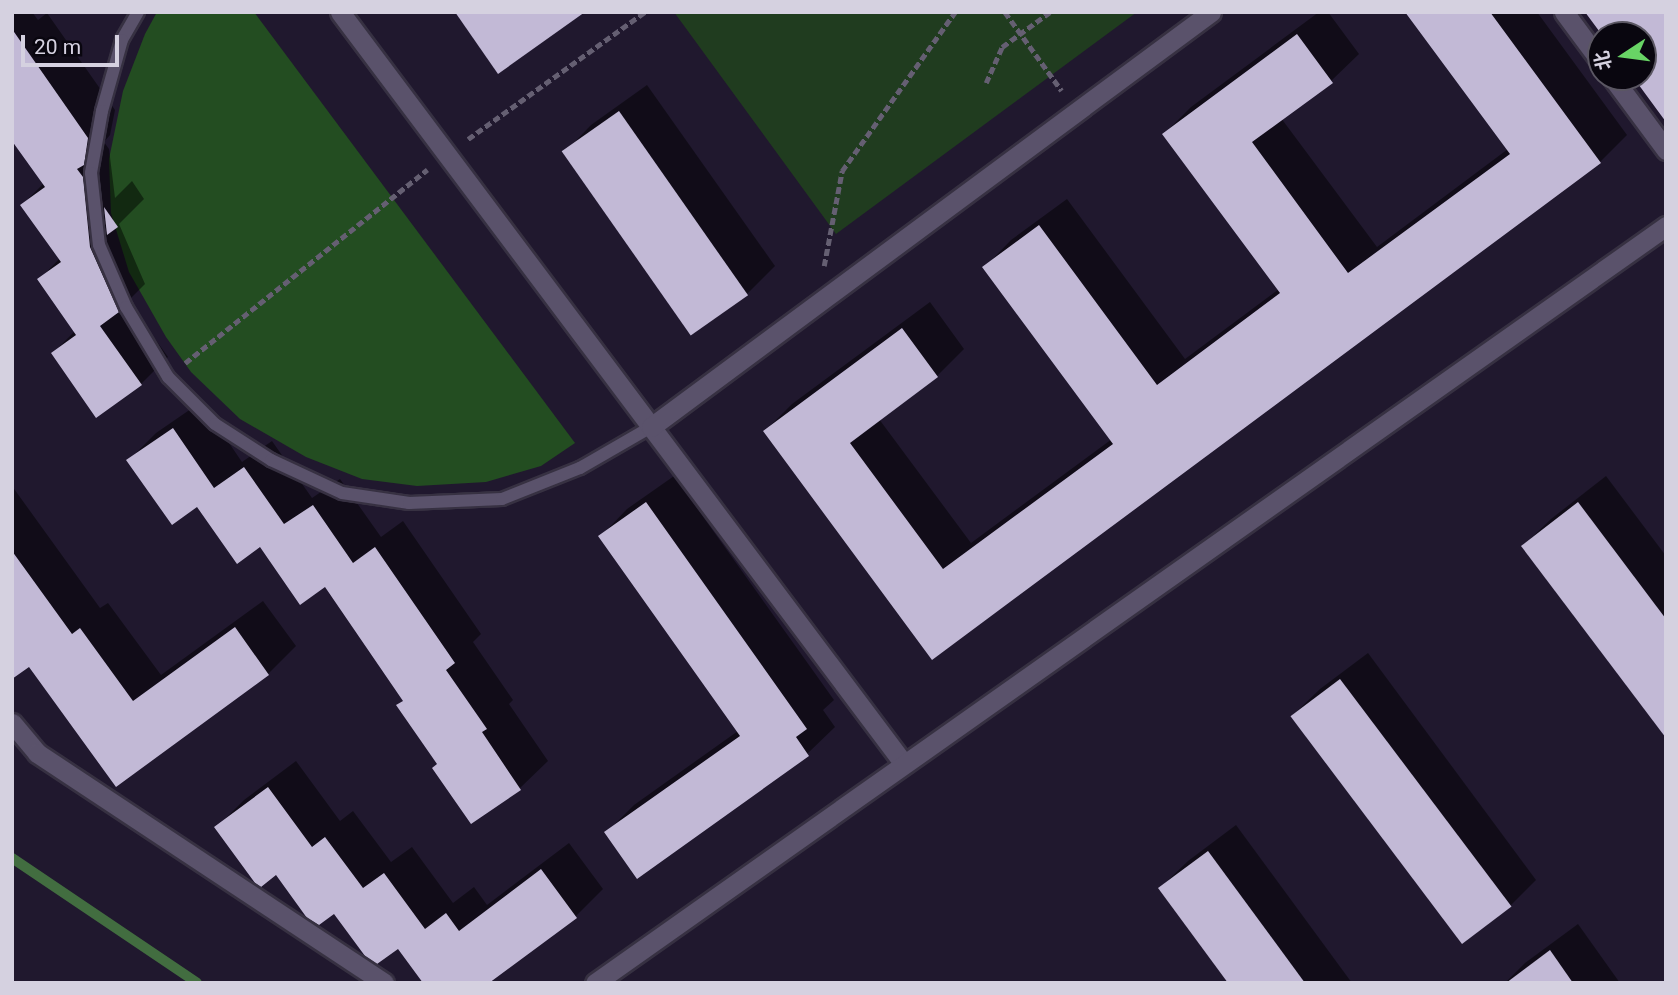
<!DOCTYPE html>
<meta charset="utf-8">
<style>
body{margin:0}
#map{position:relative;width:1678px;height:995px;overflow:hidden;background:#20182e;font-family:Roboto,"Noto Sans SC",sans-serif}
div>[style]{position:absolute}
[style*='--x']{left:calc(var(--x)*1px);top:calc(var(--y)*1px);width:calc(var(--w)*1px);rotate:calc(var(--a)*1deg)}
.green>*{inset:0;background:#203c1f}
.forest>*{inset:0;background:#234d21}
.shadow>*{inset:0;background:#0007}
.stream>*{height:10px;margin:-5px;padding:0 5px;transform-origin:5px;border-radius:5px;background:#426d40}
.building>*{inset:0;background:#c2b9d6;transform-origin:0 0}
.path>*{height:4.5px;margin-top:-2.25px;transform-origin:0;background:repeating-linear-gradient(90deg,#655f72 0 7px,transparent 0 10.5px)}
.roads{filter:drop-shadow(2px 0 #373142) drop-shadow(-2px 0 #373142) drop-shadow(0 2px #373142) drop-shadow(0 -2px #373142)}
.service>*{height:12px;margin:-6px;padding:0 6px;transform-origin:6px;border-radius:6px;background:#5a526b}
.minor>*{height:19px;margin:-9.5px;padding:0 9.5px;transform-origin:9.5px;border-radius:9.5px;background:#5a526b}
.tertiary>*{height:19px;margin:-9.5px;padding:0 9.5px;transform-origin:9.5px;border-radius:9.5px;background:#5a526b}
span{translate:-50% -50%;white-space:nowrap;text-align:center;line-height:1.15;-webkit-text-stroke:7px #09060f;paint-order:stroke}
.frame{position:absolute;inset:0;border:14px solid #d5d1e0;pointer-events:none}
.north{position:absolute;left:1587px;top:21px;width:70px;height:70px;box-sizing:border-box;background:#09060f;border:2px solid #5b5763;border-radius:50%;rotate:257deg;font-size:19px;font-weight:700;line-height:28px;text-align:center;color:#d5d1e0}
.north::after{content:'';display:block;margin:auto;width:24px;height:32px;background:#68d465;clip-path:polygon(50% 0,100% 100%,50% 72%,0 100%)}
.scale{position:absolute;left:21px;top:35px;width:98px;height:32px;box-sizing:border-box;border:4px solid #d5d1e0;border-top:0;padding-left:9px;font-size:21px;line-height:24px;white-space:nowrap;color:#d5d1e0;-webkit-text-stroke:5px #09060f;paint-order:stroke}
</style>
<div id="map">
<div class="green">
<i style="clip-path:polygon(674px 12px,1137px 12px,836px 234px)"></i>
</div>
<div class="forest">
<i style="clip-path:polygon(157px 12px,254px 12px,575px 443px,541px 466px,486px 482px,417px 486px,362px 479px,306px 457px,240px 419px,191px 372px,166px 337px,129px 272px,111px 213px,109px 159px,123px 91px,145px 34px)"></i>
</div>
<div class="shadow">
<i style="clip-path:polygon(12px 12px,32px 12px,38px 20px,47px 13px,115px 110px,110px 135px,104px 142px,109px 149px,115px 198px,132px 181px,144px 199px,119px 224px,145px 284px,128px 301px,168px 357px,141px 384px,53px 353px,75px 331px,39px 280px,60px 258px,22px 205px,44px 183px,12px 138px)"></i>
<i style="clip-path:polygon(1319px 12px,1328px 12px,1359px 54px,1331px 81px,1281px 118px,1377px 247px,1508px 149px,1407px 12px,1537px 12px,1627px 135px,1600px 162px,932px 658px,765px 431px,792px 404px,930px 302px,964px 349px,937px 376px,879px 419px,971px 543px,1112px 439px,984px 268px,1011px 240px,1067px 199px,1185px 359px,1279px 289px,1164px 134px,1191px 107px)"></i>
<i style="clip-path:polygon(647px 85px,775px 266px,748px 293px,692px 334px,564px 153px,591px 125px)"></i>
<i style="clip-path:polygon(201px 402px,242px 462px,272px 441px,312px 498px,340px 479px,381px 537px,403px 521px,481px 634px,473px 642px,513px 700px,509px 704px,548px 761px,520px 788px,472px 822px,404px 700px,325px 585px,129px 460px,156px 433px)"></i>
<i style="clip-path:polygon(674px 476px,834px 700px,823px 710px,835px 727px,807px 754px,606px 833px,634px 805px,738px 731px,600px 537px,627px 509px)"></i>
<i style="clip-path:polygon(1606px 476px,1666px 556px,1666px 735px,1523px 546px,1551px 519px)"></i>
<i style="clip-path:polygon(12px 486px,100px 608px,108px 603px,161px 675px,263px 601px,296px 646px,268px 674px,116px 785px,29px 665px,12px 670px)"></i>
<i style="clip-path:polygon(1368px 653px,1536px 880px,1509px 907px,1292px 716px,1320px 689px)"></i>
<i style="clip-path:polygon(296px 761px,340px 821px,353px 811px,391px 862px,412px 847px,453px 903px,474px 887px,487px 905px,569px 843px,603px 889px,576px 916px,398px 946px,334px 911px,216px 828px,244px 800px)"></i>
<i style="clip-path:polygon(1236px 825px,1352px 983px,1230px 983px,1160px 888px,1188px 861px)"></i>
<i style="clip-path:polygon(1578px 924px,1620px 983px,1505px 983px,1525px 963px)"></i>
</div>
<div class="stream">
<i style="--x:12;--y:858;--w:223;--a:34"></i>
</div>
<div class="building">
<i style="clip-path:polygon(455px 12px,585px 12px,498px 74px)"></i>
<i style="clip-path:polygon(1405px 12px,1490px 12px,1601px 163px,932px 660px,763px 431px,902px 328px,938px 377px,850px 443px,943px 569px,1113px 444px,982px 267px,1039px 225px,1157px 385px,1280px 293px,1162px 134px,1297px 34px,1333px 83px,1252px 142px,1348px 273px,1510px 154px)"></i>
<i style="clip-path:polygon(1585px 12px,1666px 12px,1666px 122px,1633px 77px,1643px 77px,1643px 35px,1602px 35px)"></i>
<i style="clip-path:polygon(12px 29px,88px 138px,84px 165px,77px 169px,83px 177px,90px 247px,119px 312px,100px 326px,142px 385px,96px 418px,51px 353px,76px 335px,37px 279px,61px 262px,20px 205px,45px 187px,12px 141px)"></i>
<i style="left:619px;top:111px;width:225px;height:70px;rotate:55deg"></i>
<i style="clip-path:polygon(104px 207px,118px 227px,107px 235px)"></i>
<i style="clip-path:polygon(173px 428px,214px 488px,244px 467px,284px 524px,313px 505px,353px 563px,375px 547px,455px 663px,446px 670px,487px 729px,482px 732px,521px 790px,471px 824px,432px 768px,437px 764px,396px 705px,403px 701px,325px 587px,300px 605px,260px 547px,237px 564px,197px 507px,172px 525px,126px 460px)"></i>
<i style="clip-path:polygon(646px 502px,807px 729px,796px 737px,809px 756px,637px 879px,604px 832px,740px 736px,598px 536px)"></i>
<i style="clip-path:polygon(1578px 502px,1666px 619px,1666px 738px,1521px 546px)"></i>
<i style="clip-path:polygon(12px 551px,72px 634px,80px 628px,133px 701px,235px 627px,269px 675px,116px 787px,29px 667px,12px 679px)"></i>
<i style="left:1340px;top:679px;width:285px;height:62px;rotate:53deg"></i>
<i style="clip-path:polygon(268px 787px,312px 847px,325px 837px,363px 888px,384px 873px,425px 929px,446px 913px,459px 931px,541px 869px,577px 918px,489px 983px,423px 983px,398px 949px,377px 964px,365px 956px,334px 914px,319px 925px,307px 918px,276px 875px,261px 887px,255px 883px,214px 827px)"></i>
<i style="clip-path:polygon(1208px 851px,1305px 983px,1228px 983px,1158px 888px)"></i>
<i style="clip-path:polygon(1550px 950px,1573px 983px,1506px 983px)"></i>
</div>
<div class="path">
<i style="--x:1005;--y:12;--w:97;--a:54.2"></i>
<i style="--x:986;--y:83;--w:39;--a:-66"></i>
<i style="--x:1002;--y:47;--w:59;--a:-36.1"></i>
<i style="--x:468;--y:139;--w:218;--a:-35.7"></i>
<i style="--x:824;--y:266;--w:97;--a:-79.3"></i>
<i style="--x:842;--y:171;--w:195;--a:-54.6"></i>
<i style="--x:185;--y:363;--w:310;--a:-38.6"></i>
</div>
<div class="roads">
<div class="service">
<i style="--x:138;--y:12;--w:32;--a:120"></i>
<i style="--x:122;--y:40;--w:74;--a:105.7"></i>
<i style="--x:102;--y:111;--w:63;--a:100.1"></i>
<i style="--x:91;--y:173;--w:72;--a:83.7"></i>
<i style="--x:99;--y:245;--w:68;--a:66.5"></i>
<i style="--x:126;--y:307;--w:82;--a:59"></i>
<i style="--x:168;--y:377;--w:66;--a:45"></i>
<i style="--x:215;--y:424;--w:67;--a:32.7"></i>
<i style="--x:271;--y:460;--w:78;--a:24.9"></i>
<i style="--x:342;--y:493;--w:68;--a:8.5"></i>
<i style="--x:409;--y:503;--w:93;--a:-2.5"></i>
<i style="--x:502;--y:499;--w:84;--a:-21.7"></i>
<i style="--x:580;--y:468;--w:82;--a:-30"></i>
</div>
<div class="minor">
<i style="--x:340;--y:12;--w:940;--a:53.13"></i>
<i style="--x:1564;--y:12;--w:62;--a:53.5"></i>
<i style="--x:1612;--y:77;--w:91;--a:53.5"></i>
<i style="--x:651;--y:427;--w:697;--a:-36.54"></i>
<i style="--x:12;--y:723;--w:39;--a:50"></i>
<i style="--x:37;--y:753;--w:416;--a:33.5"></i>
</div>
<div class="tertiary">
<i style="--x:595;--y:983;--w:1312;--a:-35.25"></i>
</div>
</div>
<div class="frame"></div>
<div class="north">北</div>
<div class="scale">20 m</div>
</div>
